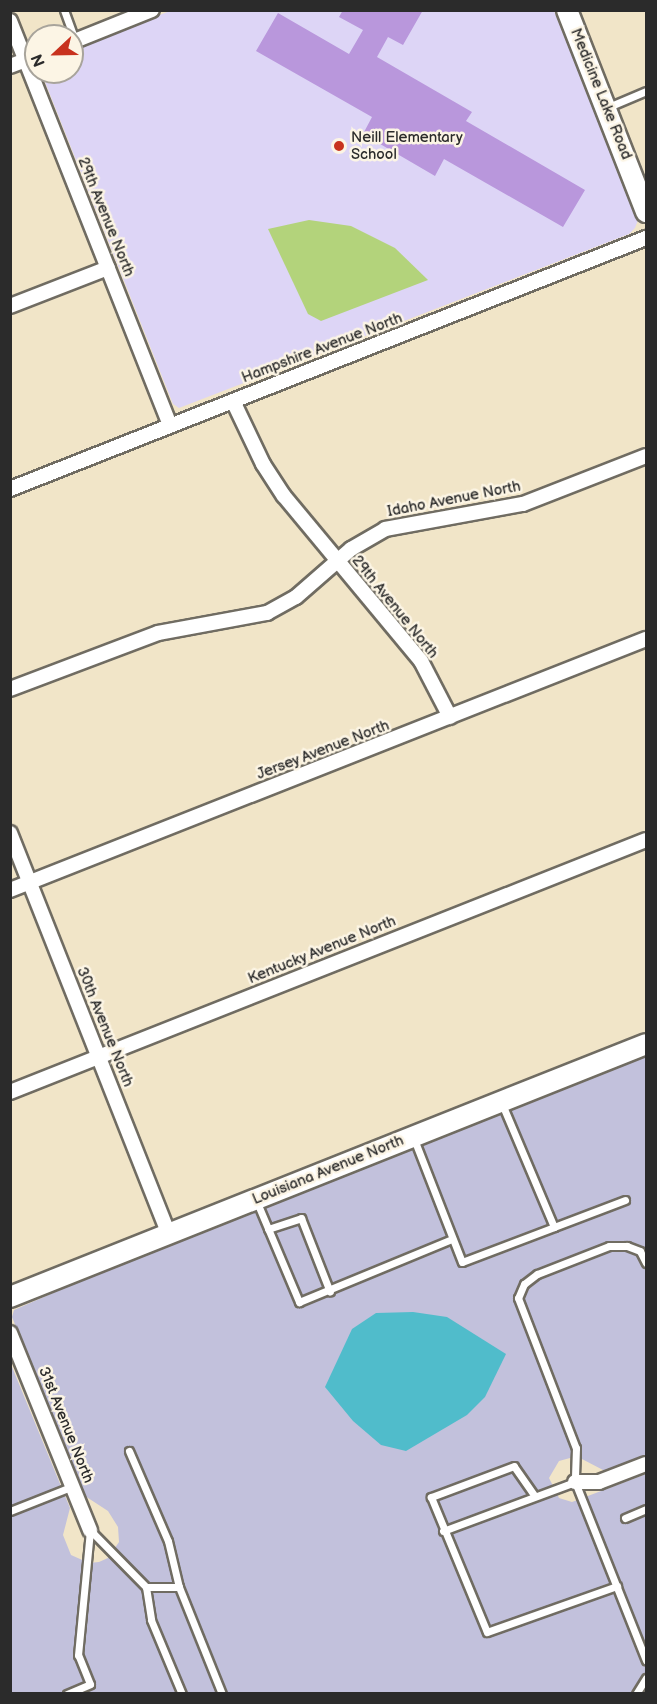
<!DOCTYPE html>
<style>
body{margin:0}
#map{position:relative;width:657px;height:1704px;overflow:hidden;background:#f1e5c8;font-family:"Balsamiq Sans",sans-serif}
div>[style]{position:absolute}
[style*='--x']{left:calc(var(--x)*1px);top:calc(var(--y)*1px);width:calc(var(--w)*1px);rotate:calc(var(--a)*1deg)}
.built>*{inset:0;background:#ddd5f6}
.industrial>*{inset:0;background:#c2c1dc}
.green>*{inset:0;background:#b3d37b}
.water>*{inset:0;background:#50bccb}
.building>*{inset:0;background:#b997dc}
.roads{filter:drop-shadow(2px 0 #706c62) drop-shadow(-2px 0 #706c62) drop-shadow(0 2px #706c62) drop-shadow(0 -2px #706c62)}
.lane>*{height:7px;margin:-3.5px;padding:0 3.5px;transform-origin:3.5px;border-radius:3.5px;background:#fff}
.street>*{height:14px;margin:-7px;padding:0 7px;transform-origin:7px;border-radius:7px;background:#fff}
.secondary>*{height:20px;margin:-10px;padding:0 10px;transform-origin:10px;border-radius:10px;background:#fff}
.dots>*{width:16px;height:16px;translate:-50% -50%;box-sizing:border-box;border:3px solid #fcf5e5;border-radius:50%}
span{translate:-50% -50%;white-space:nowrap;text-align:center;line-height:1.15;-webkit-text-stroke:5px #fcf5e5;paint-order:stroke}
.street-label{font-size:15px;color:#2b2b2b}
.poi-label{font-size:15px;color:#2b2b2b}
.left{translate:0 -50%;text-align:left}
.frame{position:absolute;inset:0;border:12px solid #2b2b2b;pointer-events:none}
.north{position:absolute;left:24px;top:24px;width:60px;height:60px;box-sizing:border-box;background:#fcf5e5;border:2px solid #a8a49b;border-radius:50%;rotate:248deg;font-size:16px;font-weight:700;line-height:24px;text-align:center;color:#2b2b2b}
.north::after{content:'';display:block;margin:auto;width:21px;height:27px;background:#c8321e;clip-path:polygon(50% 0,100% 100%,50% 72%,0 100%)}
</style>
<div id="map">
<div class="built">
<i style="clip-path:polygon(170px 11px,554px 11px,638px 220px,635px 228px,629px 234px,179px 408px,173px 404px,41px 72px,72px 72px,72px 49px)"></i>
</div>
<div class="industrial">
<i style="clip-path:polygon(646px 1056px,646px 1455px,605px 1471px,580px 1458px,570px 1458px,559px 1461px,549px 1478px,559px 1498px,572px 1502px,646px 1474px,646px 1693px,11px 1693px,10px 1362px,70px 1508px,63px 1535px,71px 1555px,89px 1563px,99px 1562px,108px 1558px,119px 1542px,118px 1527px,108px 1511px,85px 1496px,12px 1317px,14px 1310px,124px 1262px)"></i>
</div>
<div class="green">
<i style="clip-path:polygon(309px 220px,351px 226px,395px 248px,428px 280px,321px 321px,308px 314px,268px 229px)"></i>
</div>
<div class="water">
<i style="clip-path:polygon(413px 1312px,447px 1317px,506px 1354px,485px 1397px,467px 1415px,406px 1451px,381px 1445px,353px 1421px,325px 1387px,352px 1329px,376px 1313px)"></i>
</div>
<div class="building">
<i style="clip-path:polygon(343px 10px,423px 10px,403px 45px,388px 37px,377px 57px,472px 112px,466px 121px,585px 190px,563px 227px,444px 159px,435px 176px,363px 134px,372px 117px,256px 51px,278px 13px,349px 54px,363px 30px,339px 17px)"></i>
</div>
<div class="roads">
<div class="lane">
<i style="--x:64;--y:10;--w:33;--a:70"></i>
<i style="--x:606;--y:108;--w:43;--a:-23"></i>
<i style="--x:414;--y:1139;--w:132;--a:68.7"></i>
<i style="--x:462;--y:1262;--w:98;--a:-20.8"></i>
<i style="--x:554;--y:1227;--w:134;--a:-112.9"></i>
<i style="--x:256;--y:1200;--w:111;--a:67.1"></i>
<i style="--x:299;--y:1302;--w:165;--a:-22.4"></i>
<i style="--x:554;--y:1227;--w:76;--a:-20.8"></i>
<i style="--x:268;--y:1229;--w:35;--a:-18"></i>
<i style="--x:301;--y:1218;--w:79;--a:68.6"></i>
<i style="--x:646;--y:1263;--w:13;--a:-117"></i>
<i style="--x:640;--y:1251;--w:14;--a:-159"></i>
<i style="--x:627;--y:1246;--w:18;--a:180"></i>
<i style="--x:609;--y:1246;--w:77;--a:158.7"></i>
<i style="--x:537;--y:1274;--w:16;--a:142"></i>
<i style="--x:524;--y:1284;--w:15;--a:113"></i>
<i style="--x:518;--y:1298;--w:161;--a:68.9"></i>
<i style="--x:576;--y:1448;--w:34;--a:92"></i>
<i style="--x:575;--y:1482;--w:192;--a:68.3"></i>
<i style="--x:129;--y:1451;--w:98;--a:66.6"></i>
<i style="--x:168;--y:1541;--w:47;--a:76.6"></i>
<i style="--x:179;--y:1587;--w:115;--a:68.1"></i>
<i style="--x:534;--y:1495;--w:35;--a:-125"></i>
<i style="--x:514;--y:1466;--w:89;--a:159.5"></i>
<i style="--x:431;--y:1497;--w:146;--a:67.5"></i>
<i style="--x:487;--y:1632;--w:138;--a:-19.5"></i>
<i style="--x:10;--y:1511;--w:68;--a:-21.6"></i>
<i style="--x:625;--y:1518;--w:23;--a:-23"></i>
<i style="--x:90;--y:1530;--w:80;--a:45.5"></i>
<i style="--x:146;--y:1587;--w:33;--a:81"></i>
<i style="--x:151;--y:1620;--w:80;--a:67.3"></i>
<i style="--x:443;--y:1531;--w:141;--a:-20.4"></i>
<i style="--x:146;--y:1587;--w:33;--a:0"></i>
<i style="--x:67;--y:1694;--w:25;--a:-23"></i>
<i style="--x:90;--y:1684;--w:31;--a:-112"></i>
<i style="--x:78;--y:1655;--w:126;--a:-84.5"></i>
<i style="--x:636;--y:1694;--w:19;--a:-58"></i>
</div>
<div class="street">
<i style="--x:10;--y:21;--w:435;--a:68.4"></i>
<i style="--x:72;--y:42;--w:86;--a:-21.8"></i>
<i style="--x:10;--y:66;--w:28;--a:-21"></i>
<i style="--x:10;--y:306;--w:105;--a:-21.2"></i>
<i style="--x:233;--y:401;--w:70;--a:64.5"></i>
<i style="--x:263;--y:464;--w:38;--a:57"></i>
<i style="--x:284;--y:496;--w:214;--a:50.3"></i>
<i style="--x:421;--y:661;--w:63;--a:62.6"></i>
<i style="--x:10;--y:489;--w:684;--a:-21.54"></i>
<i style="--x:10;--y:689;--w:158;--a:-20.7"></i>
<i style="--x:158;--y:633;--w:111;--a:-10.4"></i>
<i style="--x:267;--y:613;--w:33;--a:-29"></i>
<i style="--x:296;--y:597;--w:73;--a:-41.1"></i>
<i style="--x:351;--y:549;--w:39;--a:-30"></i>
<i style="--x:385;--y:529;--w:140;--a:-10.3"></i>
<i style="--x:523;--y:504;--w:132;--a:-21.3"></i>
<i style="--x:10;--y:833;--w:430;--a:68.4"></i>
<i style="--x:10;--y:890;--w:684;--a:-21.54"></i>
<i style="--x:10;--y:1092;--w:684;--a:-21.61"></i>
<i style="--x:10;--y:1333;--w:213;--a:67.9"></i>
<i style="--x:575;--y:1482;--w:24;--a:0"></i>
<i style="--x:599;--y:1482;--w:50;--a:-21"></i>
</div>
<div class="secondary">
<i style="--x:567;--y:10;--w:217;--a:68.6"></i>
<i style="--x:10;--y:1297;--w:684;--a:-21.69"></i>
</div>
</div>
<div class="dots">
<i style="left:339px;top:146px;background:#c8321e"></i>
</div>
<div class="street-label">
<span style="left:601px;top:94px;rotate:68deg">Medicine Lake Road</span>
<span style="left:106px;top:217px;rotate:68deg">29th Avenue North</span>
<span style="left:322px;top:348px;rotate:-21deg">Hampshire Avenue North</span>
<span style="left:454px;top:499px;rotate:-11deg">Idaho Avenue North</span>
<span style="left:395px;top:607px;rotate:51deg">29th Avenue North</span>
<span style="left:323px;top:750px;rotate:-21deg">Jersey Avenue North</span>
<span style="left:322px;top:950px;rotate:-22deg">Kentucky Avenue North</span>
<span style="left:105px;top:1027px;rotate:68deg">30th Avenue North</span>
<span style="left:328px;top:1170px;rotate:-22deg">Louisiana Avenue North</span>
<span style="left:66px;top:1425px;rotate:68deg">31st Avenue North</span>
</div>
<div class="poi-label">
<span class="left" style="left:351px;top:146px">Neill Elementary<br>School</span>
</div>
<div class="frame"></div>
<div class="north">N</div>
</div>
